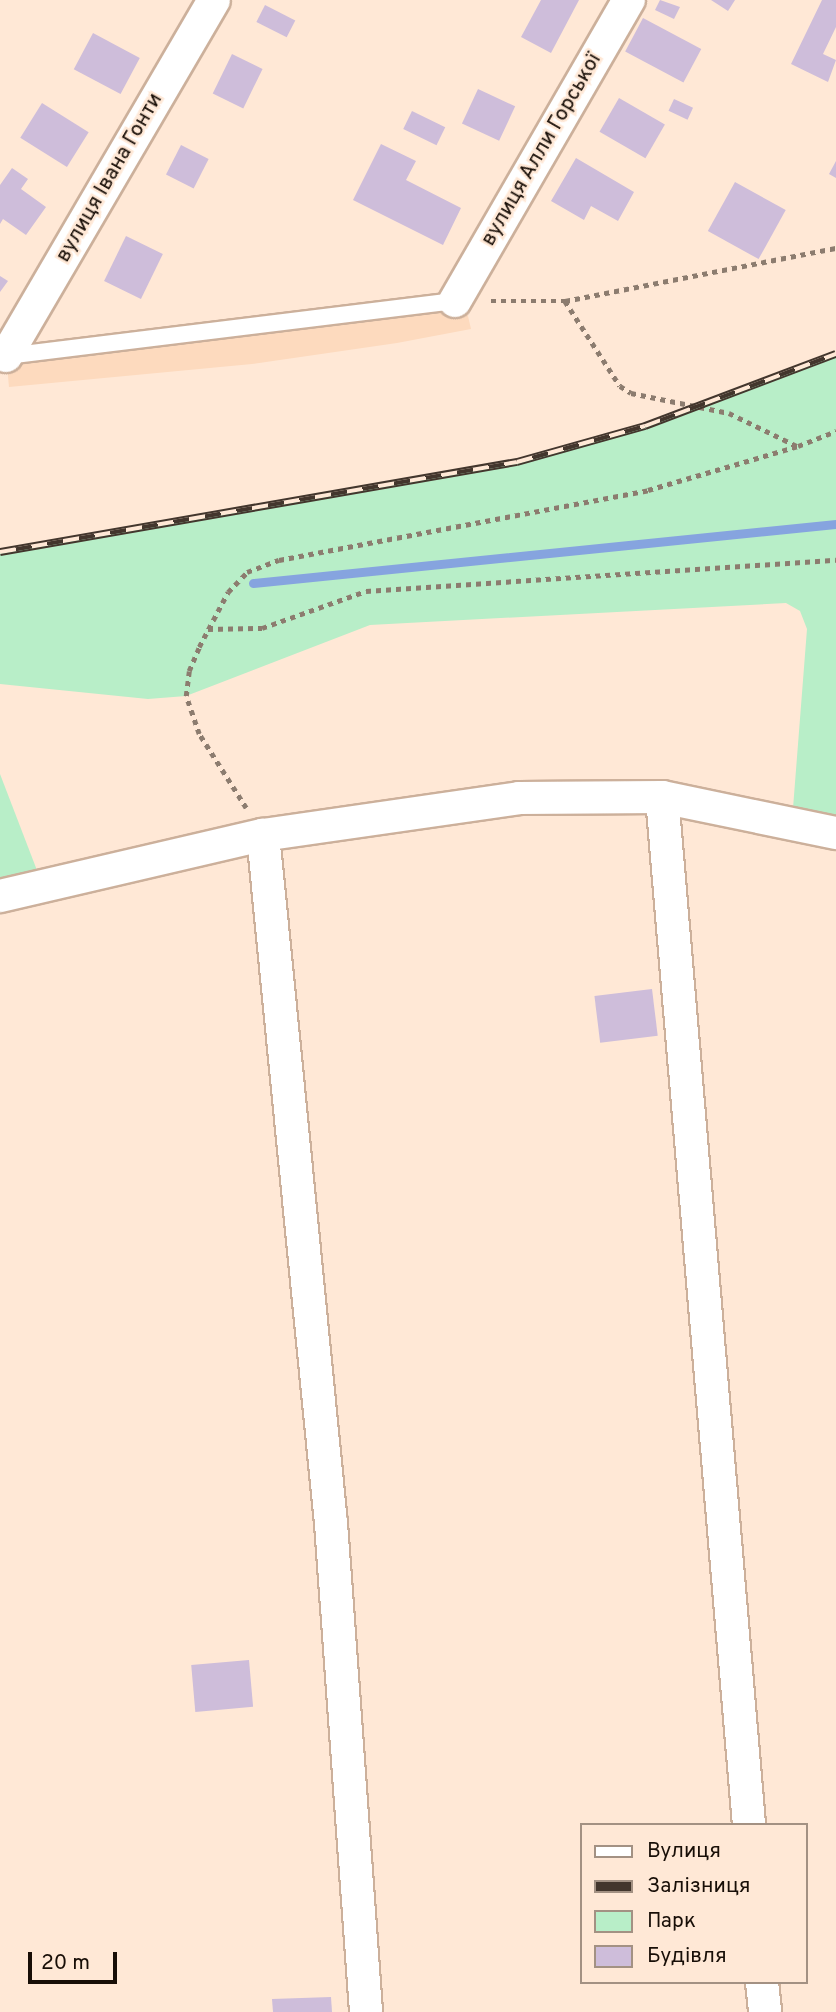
<!DOCTYPE html>
<meta charset="utf-8">
<style>
body{margin:0}
#map{position:relative;width:836px;height:2012px;overflow:hidden;background:#ffe8d6;font-family:Overpass,sans-serif}
div>[style]{position:absolute}
[style*='--x']{left:calc(var(--x)*1px);top:calc(var(--y)*1px);width:calc(var(--w)*1px);rotate:calc(var(--a)*1deg)}
.built>*{inset:0;background:#fddabe}
.green>*{inset:0;background:#b8eec8}
.stream>*{height:9px;margin:-4.5px;padding:0 4.5px;transform-origin:4.5px;border-radius:4.5px;background:#86a4df}
.building>*{inset:0;background:#cebdda;transform-origin:0 0}
.path>*{height:4.5px;margin-top:-2.25px;transform-origin:0;background:repeating-linear-gradient(90deg,#8c7c6f 0 5px,transparent 0 10px)}
.roads{filter:drop-shadow(2px 0 #ccb09b) drop-shadow(-2px 0 #ccb09b) drop-shadow(0 2px #ccb09b) drop-shadow(0 -2px #ccb09b)}
.service>*{height:16px;margin:-8px;padding:0 8px;transform-origin:8px;border-radius:8px;background:#fff}
.minor>*{height:32px;margin:-16px;padding:0 16px;transform-origin:16px;border-radius:16px;background:#fff}
.rail>*{height:8px;margin-top:-4px;transform-origin:0;background:repeating-linear-gradient(90deg,#ffe8d6 0 16px,#43362d 0 32px);box-sizing:border-box;border-block:2px solid #43362d}
span{translate:-50% -50%;white-space:nowrap;text-align:center;line-height:1.15;-webkit-text-stroke:5px #ffe8d6;paint-order:stroke}
.street-label{font-size:21px;color:#180e07}
.legend{position:absolute;left:580px;top:1823px;width:228px;height:161px;box-sizing:border-box;background:#ffe8d6;border:2px solid #a39183;margin:0;padding:9px 12px;list-style:none;font-size:21px;color:#180e07}
.legend li{display:flex;align-items:center;gap:14px;height:35px}
.legend b{width:35px;border:2px solid #a39183}
.scale{position:absolute;left:28px;top:1952px;width:89px;height:32px;box-sizing:border-box;border:4px solid #180e07;border-top:0;padding-left:9px;font-size:21px;line-height:24px;white-space:nowrap;color:#180e07;-webkit-text-stroke:5px #ffe8d6;paint-order:stroke}
</style>
<div id="map">
<div class="built">
<i style="clip-path:polygon(465px 303px,471px 329px,397px 343px,252px 364px,9px 387px,6px 356px)"></i>
</div>
<div class="green">
<i style="clip-path:polygon(836px 354px,836px 833px,792px 821px,807px 629px,800px 611px,786px 603px,370px 625px,186px 696px,148px 699px,0 684px,0 552px,517px 462px,645px 426px)"></i>
<i style="clip-path:polygon(0 774px,43px 886px,0 896px)"></i>
</div>
<div class="stream">
<i style="--x:253;--y:583;--w:586;--a:-5.78"></i>
</div>
<div class="building">
<i style="clip-path:polygon(541px 0,579px 0,551px 53px,521px 37px)"></i>
<i style="clip-path:polygon(660px 0,680px 7px,674px 19px,655px 10px)"></i>
<i style="clip-path:polygon(711px 0,735px 0,728px 11px)"></i>
<i style="clip-path:polygon(822px 0,836px 0,836px 27px,823px 54px,836px 60px,828px 82px,791px 64px)"></i>
<i style="left:265px;top:5px;width:34px;height:19px;rotate:27deg"></i>
<i style="left:643px;top:18px;width:66px;height:38px;rotate:28deg"></i>
<i style="left:93px;top:33px;width:53px;height:41px;rotate:28deg"></i>
<i style="left:232px;top:54px;width:34px;height:44px;rotate:26deg"></i>
<i style="left:478px;top:89px;width:41px;height:38px;rotate:25deg"></i>
<i style="left:619px;top:98px;width:53px;height:39px;rotate:30deg"></i>
<i style="left:674px;top:99px;width:21px;height:13px;rotate:25deg"></i>
<i style="left:42px;top:103px;width:55px;height:41px;rotate:32deg"></i>
<i style="left:412px;top:111px;width:37px;height:20px;rotate:26deg"></i>
<i style="clip-path:polygon(381px 144px,416px 161px,406px 180px,461px 208px,443px 245px,353px 200px)"></i>
<i style="left:181px;top:145px;width:31px;height:33px;rotate:27deg"></i>
<i style="clip-path:polygon(576px 158px,634px 192px,618px 221px,591px 206px,584px 220px,551px 201px)"></i>
<i style="clip-path:polygon(836px 161px,836px 178px,829px 174px)"></i>
<i style="clip-path:polygon(12px 168px,28px 179px,21px 189px,46px 207px,26px 235px,3px 219px,0 224px,0 185px)"></i>
<i style="left:735px;top:182px;width:58px;height:56px;rotate:29deg"></i>
<i style="left:126px;top:236px;width:41px;height:50px;rotate:26deg"></i>
<i style="clip-path:polygon(0 276px,8px 281px,0 292px)"></i>
<i style="left:652px;top:989px;width:47px;height:58px;rotate:83deg"></i>
<i style="left:249px;top:1660px;width:47px;height:58px;rotate:85deg"></i>
<i style="clip-path:polygon(331px 1997px,332px 2012px,273px 2012px,272px 1999px)"></i>
</div>
<div class="path">
<i style="--x:491;--y:301;--w:74;--a:0"></i>
<i style="--x:565;--y:301;--w:276;--a:-11.1"></i>
<i style="--x:565;--y:301;--w:101;--a:57.1"></i>
<i style="--x:620;--y:386;--w:13;--a:32"></i>
<i style="--x:631;--y:393;--w:100;--a:11.5"></i>
<i style="--x:729;--y:413;--w:76;--a:25.9"></i>
<i style="--x:208;--y:629;--w:54;--a:-1.1"></i>
<i style="--x:262;--y:628;--w:110;--a:-19.6"></i>
<i style="--x:366;--y:591;--w:471;--a:-3.8"></i>
<i style="--x:246;--y:808;--w:88;--a:-122.4"></i>
<i style="--x:199;--y:734;--w:40;--a:-108.9"></i>
<i style="--x:186;--y:696;--w:25;--a:-83"></i>
<i style="--x:189;--y:671;--w:26;--a:-67"></i>
<i style="--x:199;--y:647;--w:62;--a:-62.2"></i>
<i style="--x:228;--y:592;--w:28;--a:-46"></i>
<i style="--x:247;--y:572;--w:34;--a:-21"></i>
<i style="--x:279;--y:560;--w:376;--a:-10.7"></i>
<i style="--x:648;--y:490;--w:156;--a:-16.3"></i>
<i style="--x:798;--y:446;--w:41;--a:-21.5"></i>
</div>
<div class="roads">
<div class="service">
<i style="--x:6;--y:356;--w:452;--a:-7"></i>
</div>
<div class="minor">
<i style="--x:455;--y:301;--w:348;--a:-60"></i>
<i style="--x:6;--y:356;--w:412;--a:-59.7"></i>
<i style="--x:662;--y:797;--w:1032;--a:85.16"></i>
<i style="--x:263;--y:835;--w:691;--a:84.36"></i>
<i style="--x:331;--y:1523;--w:490;--a:85.9"></i>
<i style="--x:0;--y:896;--w:270;--a:-13.1"></i>
<i style="--x:263;--y:835;--w:259;--a:-8.2"></i>
<i style="--x:519;--y:798;--w:143;--a:-0.4"></i>
<i style="--x:662;--y:797;--w:178;--a:11.7"></i>
<i style="--x:762;--y:1982;--w:30;--a:84"></i>
</div>
</div>
<div class="rail">
<i style="--x:0;--y:552;--w:525;--a:-9.88"></i>
<i style="--x:517;--y:462;--w:133;--a:-15.7"></i>
<i style="--x:645;--y:426;--w:204;--a:-20.7"></i>
</div>
<div class="street-label">
<span style="left:542px;top:150px;rotate:-60deg">вулиця Алли Горської</span>
<span style="left:110px;top:178px;rotate:-60deg">вулиця Івана Гонти</span>
</div>
<ul class="legend">
<li><b style="height:9px;background:#fff"></b>Вулиця</li>
<li><b style="height:9px;background:#43362d"></b>Залізниця</li>
<li><b style="height:19px;background:#b8eec8"></b>Парк</li>
<li><b style="height:19px;background:#cebdda"></b>Будівля</li>
</ul>
<div class="scale">20 m</div>
</div>
